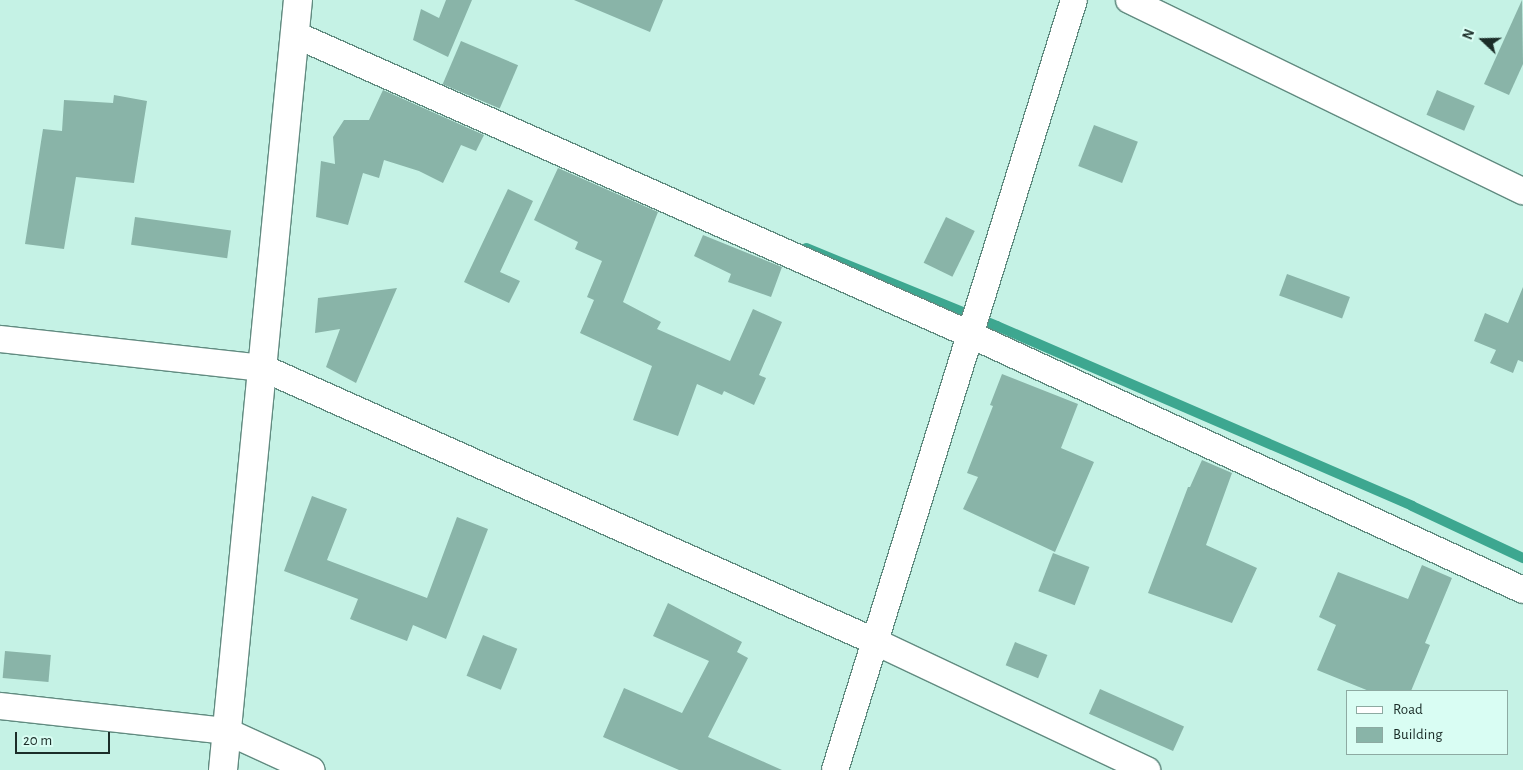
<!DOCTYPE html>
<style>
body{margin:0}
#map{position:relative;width:1523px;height:770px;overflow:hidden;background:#c5f2e5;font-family:"Alegreya Sans",sans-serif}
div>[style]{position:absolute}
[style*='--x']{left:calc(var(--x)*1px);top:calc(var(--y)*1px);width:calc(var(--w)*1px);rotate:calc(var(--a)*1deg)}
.stream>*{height:10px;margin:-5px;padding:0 5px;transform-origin:5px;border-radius:5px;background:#3da790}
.building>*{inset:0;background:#89b4a8;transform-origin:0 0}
.roads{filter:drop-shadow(1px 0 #618b80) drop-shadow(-1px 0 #618b80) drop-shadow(0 1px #618b80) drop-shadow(0 -1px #618b80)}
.minor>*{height:26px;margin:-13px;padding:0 13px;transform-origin:13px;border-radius:13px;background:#fff}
.tertiary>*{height:28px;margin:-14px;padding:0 14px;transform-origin:14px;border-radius:14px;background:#fff}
span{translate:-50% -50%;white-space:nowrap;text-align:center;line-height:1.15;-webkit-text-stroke:4.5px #d9fdf3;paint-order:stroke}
.legend{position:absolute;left:1346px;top:690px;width:162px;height:65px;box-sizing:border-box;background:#d9fdf3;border:1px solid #8daaa2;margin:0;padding:6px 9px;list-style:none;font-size:15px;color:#1b2d28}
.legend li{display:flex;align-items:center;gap:10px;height:25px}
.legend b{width:25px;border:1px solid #8daaa2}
.north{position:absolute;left:1458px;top:15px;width:50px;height:50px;-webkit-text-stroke:4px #d9fdf3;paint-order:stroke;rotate:291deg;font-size:14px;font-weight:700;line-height:20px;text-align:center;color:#1b2d28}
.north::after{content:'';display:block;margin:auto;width:18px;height:22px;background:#1b2d28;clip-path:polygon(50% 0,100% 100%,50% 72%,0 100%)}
.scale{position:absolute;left:15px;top:732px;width:95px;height:22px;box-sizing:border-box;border:2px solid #1b2d28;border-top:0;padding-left:6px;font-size:15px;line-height:18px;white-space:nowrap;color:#1b2d28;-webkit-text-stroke:4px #d9fdf3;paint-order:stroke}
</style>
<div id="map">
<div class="stream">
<i style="--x:806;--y:248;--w:206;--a:22.2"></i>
<i style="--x:997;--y:326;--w:452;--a:23.4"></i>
<i style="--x:1412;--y:506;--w:123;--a:25.1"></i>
</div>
<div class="building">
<i style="clip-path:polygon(446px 0,472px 0,448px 57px,413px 40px,421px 9px,439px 18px)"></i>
<i style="clip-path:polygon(574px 0,663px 0,650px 32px)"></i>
<i style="clip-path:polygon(1522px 0,1523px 64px,1509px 95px,1484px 84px)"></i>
<i style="left:461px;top:41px;width:62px;height:47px;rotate:23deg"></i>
<i style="clip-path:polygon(383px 90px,484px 135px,476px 151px,461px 145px,443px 183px,419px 171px,384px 160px,379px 178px,363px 173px,348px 225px,316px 217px,321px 161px,335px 164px,333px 137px,344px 120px,369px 120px)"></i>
<i style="left:1437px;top:90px;width:41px;height:27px;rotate:23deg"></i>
<i style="clip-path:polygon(114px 95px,147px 101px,134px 183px,76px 177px,64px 249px,25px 244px,43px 129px,62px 131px,64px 100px,113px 103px)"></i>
<i style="left:1094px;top:125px;width:47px;height:44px;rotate:21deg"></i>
<i style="clip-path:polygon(558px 168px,658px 212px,623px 302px,661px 322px,657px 329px,730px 361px,753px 309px,782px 322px,759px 375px,766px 378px,754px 405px,724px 391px,722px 395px,697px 384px,678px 436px,633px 420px,652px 366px,580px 333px,594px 300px,587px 297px,602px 261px,575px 249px,578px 242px,534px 220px)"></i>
<i style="clip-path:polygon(508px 189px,533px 201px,500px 272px,520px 281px,509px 303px,464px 282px)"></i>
<i style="left:135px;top:217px;width:97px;height:28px;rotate:8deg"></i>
<i style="left:946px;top:217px;width:32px;height:51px;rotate:26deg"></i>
<i style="clip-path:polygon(703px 235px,782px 267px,771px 297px,728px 282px,731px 274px,694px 256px)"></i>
<i style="left:1287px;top:274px;width:67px;height:23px;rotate:20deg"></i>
<i style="clip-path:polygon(1523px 287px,1523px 362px,1518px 360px,1513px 373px,1490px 363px,1496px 350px,1474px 341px,1485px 313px,1508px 323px)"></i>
<i style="clip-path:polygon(397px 288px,356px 383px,326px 367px,340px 329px,315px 333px,318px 298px)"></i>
<i style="clip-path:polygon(1002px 374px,1078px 404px,1061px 448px,1094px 462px,1055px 552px,963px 509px,978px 477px,967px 473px,993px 406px,990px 405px)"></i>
<i style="clip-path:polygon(1202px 460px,1232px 473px,1206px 545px,1257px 568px,1232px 623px,1148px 593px,1188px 487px,1190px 487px)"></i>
<i style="clip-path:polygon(312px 496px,347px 509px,327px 560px,427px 598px,457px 517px,488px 529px,446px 639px,413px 625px,407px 641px,350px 619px,358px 599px,284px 571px)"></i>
<i style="left:1053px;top:553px;width:39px;height:41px;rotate:21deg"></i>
<i style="clip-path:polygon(1422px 565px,1452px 578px,1425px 643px,1430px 645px,1411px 691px,1369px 691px,1317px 670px,1336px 625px,1319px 617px,1338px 572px,1408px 599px)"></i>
<i style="clip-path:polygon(668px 603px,742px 642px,737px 652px,748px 658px,708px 737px,782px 770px,679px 770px,603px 737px,624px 688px,682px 713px,709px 661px,653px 636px)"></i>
<i style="left:483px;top:635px;width:37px;height:44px;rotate:22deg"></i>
<i style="left:1015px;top:642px;width:35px;height:25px;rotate:22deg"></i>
<i style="left:5px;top:651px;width:46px;height:27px;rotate:5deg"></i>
<i style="left:1100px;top:689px;width:92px;height:27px;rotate:24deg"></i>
</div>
<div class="roads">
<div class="minor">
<i style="--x:1129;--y:0;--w:438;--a:25.9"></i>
<i style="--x:296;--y:35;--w:736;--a:23.95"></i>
<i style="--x:969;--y:334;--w:610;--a:24.8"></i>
<i style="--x:0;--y:339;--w:265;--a:6.3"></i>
<i style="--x:263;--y:368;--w:671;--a:24.08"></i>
<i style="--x:876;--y:642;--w:300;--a:25.3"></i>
<i style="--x:0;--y:706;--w:227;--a:6.3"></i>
<i style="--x:226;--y:731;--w:94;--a:24.6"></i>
<i style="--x:835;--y:770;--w:806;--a:-72.76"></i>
</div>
<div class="tertiary">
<i style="--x:223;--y:770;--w:774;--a:-84.44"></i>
</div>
</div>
<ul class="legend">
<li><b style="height:6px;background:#fff"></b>Road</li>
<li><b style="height:14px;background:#89b4a8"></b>Building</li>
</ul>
<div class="north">N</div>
<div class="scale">20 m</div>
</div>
